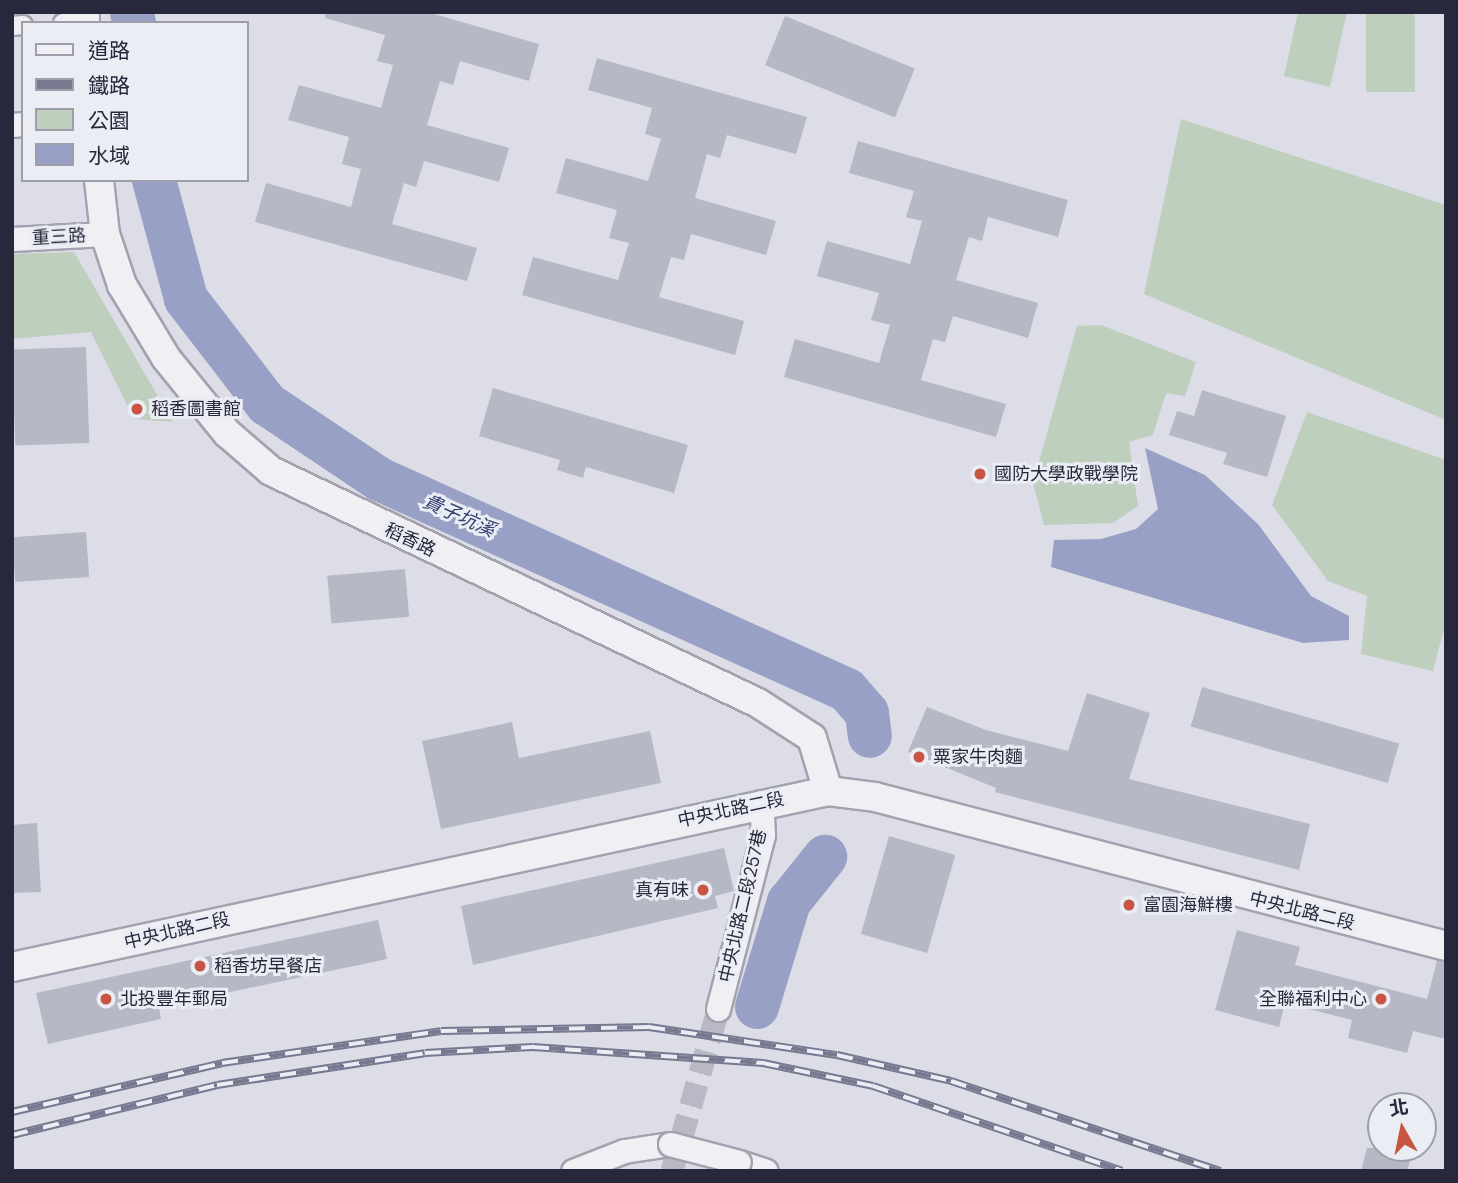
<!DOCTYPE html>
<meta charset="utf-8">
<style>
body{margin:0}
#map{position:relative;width:1458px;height:1183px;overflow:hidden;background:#dcdde6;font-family:"DM Sans","Noto Sans TC",sans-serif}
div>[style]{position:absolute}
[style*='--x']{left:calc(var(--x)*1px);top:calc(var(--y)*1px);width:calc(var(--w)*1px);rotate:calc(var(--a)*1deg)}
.green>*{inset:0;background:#becfbe;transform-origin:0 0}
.water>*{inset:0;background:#98a1c5}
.stream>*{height:7px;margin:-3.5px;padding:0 3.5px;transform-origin:3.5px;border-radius:3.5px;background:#98a1c5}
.river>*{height:44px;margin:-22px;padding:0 22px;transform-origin:22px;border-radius:22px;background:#98a1c5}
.building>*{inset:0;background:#b7b8c5;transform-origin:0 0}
.minor-tunnel>*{height:23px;margin-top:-11.5px;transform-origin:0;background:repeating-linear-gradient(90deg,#b8b9c4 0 23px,transparent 0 34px)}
.roads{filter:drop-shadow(2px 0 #a2a3af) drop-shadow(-2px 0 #a2a3af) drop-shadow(0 2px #a2a3af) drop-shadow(0 -2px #a2a3af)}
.pedestrian>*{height:18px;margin:-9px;padding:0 9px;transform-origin:9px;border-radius:9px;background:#efeff4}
.minor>*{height:23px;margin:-11.5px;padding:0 11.5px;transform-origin:11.5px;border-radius:11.5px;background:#efeff4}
.tertiary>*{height:28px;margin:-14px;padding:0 14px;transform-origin:14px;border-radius:14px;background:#efeff4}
.rail>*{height:8px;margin-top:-4px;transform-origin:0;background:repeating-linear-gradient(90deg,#ebedf4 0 16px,#76798f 0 32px);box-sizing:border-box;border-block:2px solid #76798f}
.bridges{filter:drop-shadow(2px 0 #a2a3af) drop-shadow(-2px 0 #a2a3af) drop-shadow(0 2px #a2a3af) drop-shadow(0 -2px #a2a3af)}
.minor-bridge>*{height:23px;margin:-11.5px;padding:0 11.5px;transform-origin:11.5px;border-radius:11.5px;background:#efeff4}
.dots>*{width:19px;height:19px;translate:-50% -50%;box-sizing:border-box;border:4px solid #ebedf4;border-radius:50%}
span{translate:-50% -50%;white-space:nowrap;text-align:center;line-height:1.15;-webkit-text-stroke:6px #ebedf4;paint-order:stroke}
.street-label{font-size:18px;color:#27283b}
.poi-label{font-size:18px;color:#27283b}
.left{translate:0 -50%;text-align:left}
.right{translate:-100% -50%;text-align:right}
.water-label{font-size:19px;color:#323d6e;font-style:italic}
.frame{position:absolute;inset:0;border:14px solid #27283b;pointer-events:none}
.legend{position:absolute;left:21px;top:21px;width:228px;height:161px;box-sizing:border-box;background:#ebedf4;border:2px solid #9d9eaa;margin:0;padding:9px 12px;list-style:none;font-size:21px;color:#27283b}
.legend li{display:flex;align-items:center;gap:14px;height:35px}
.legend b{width:35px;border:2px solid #9d9eaa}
.north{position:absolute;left:1367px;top:1092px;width:70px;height:70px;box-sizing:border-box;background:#ebedf4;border:2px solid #9d9eaa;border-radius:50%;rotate:351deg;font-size:19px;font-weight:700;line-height:28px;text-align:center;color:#27283b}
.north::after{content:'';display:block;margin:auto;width:24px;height:32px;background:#c85444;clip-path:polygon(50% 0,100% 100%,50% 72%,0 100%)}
</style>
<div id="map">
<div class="green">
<i style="clip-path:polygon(1298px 12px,1347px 12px,1330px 87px,1284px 76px)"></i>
<i style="left:1366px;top:12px;width:49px;height:80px"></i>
<i style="clip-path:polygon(1181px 119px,1446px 205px,1446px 420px,1144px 294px)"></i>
<i style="clip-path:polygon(74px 252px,173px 422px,134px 419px,91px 332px,12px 339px,12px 254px)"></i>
<i style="clip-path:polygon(1101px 325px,1196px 362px,1185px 396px,1166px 393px,1153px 435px,1129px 442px,1138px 506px,1113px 523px,1044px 525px,1033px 483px,1077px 326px)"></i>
<i style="clip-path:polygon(1307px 412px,1446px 460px,1446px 621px,1433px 671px,1361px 654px,1367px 596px,1328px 581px,1272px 505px)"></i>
</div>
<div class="water">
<i style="clip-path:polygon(1145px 448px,1205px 475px,1258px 524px,1311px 596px,1349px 616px,1349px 640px,1303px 643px,1051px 567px,1054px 540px,1101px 539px,1136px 529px,1158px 509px)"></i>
</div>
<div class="stream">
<i style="--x:146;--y:204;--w:11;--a:-27"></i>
</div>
<div class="river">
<i style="--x:132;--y:12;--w:11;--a:80"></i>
<i style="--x:154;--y:180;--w:123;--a:74.9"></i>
<i style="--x:186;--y:299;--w:133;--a:52.4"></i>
<i style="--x:267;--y:404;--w:135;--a:33.8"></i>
<i style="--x:379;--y:479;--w:513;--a:24.27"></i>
<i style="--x:847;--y:690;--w:30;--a:49"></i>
<i style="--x:867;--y:713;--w:23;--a:83"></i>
<i style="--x:757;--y:1007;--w:110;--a:-73.1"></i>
<i style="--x:789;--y:902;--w:58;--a:-51.3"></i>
</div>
<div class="building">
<i style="clip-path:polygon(326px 12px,427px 12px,539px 44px,529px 81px,460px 61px,453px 85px,440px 81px,427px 125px,509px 148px,499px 182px,424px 161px,416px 187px,404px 183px,392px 224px,477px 248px,467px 281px,255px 222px,266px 183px,351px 207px,361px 169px,342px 164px,349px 137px,288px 120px,299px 85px,381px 108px,393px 65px,377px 61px,385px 35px,325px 18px)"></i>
<i style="left:785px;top:16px;width:140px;height:53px;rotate:22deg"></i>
<i style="clip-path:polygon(597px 58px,807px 117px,796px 154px,727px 135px,720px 158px,707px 154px,695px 198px,776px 221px,766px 255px,691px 234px,684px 260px,671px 257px,659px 297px,744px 321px,735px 355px,522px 295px,533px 257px,618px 280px,629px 243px,609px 238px,617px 210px,556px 193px,566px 158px,648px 181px,661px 139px,645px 134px,652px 108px,588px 90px)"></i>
<i style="clip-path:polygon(858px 141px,1068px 200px,1058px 237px,988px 217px,982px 241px,969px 237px,956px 280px,1038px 303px,1028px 338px,953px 316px,945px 342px,933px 339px,921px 380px,1006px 404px,996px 437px,784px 377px,795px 339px,879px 363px,890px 325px,871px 320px,879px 293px,817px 276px,827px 241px,910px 264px,922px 221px,906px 217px,914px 191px,849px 173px)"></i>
<i style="left:86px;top:347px;width:96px;height:74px;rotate:88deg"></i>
<i style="clip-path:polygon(493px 388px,688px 445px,674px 493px,586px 467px,583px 478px,557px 470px,560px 460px,479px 436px)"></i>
<i style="clip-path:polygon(1202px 390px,1286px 416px,1267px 477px,1223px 464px,1227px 453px,1169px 435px,1177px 411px,1194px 416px)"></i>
<i style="left:86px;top:532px;width:45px;height:74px;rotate:86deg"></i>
<i style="left:405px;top:569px;width:48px;height:78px;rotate:85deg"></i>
<i style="left:1202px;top:687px;width:205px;height:41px;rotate:16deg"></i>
<i style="clip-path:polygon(1087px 693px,1150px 713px,1129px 779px,1310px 824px,1299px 870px,995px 792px,996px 788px,908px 752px,927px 707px,986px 730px,1068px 751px)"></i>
<i style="clip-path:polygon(512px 722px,519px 758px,650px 731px,661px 783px,441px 829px,422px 741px)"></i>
<i style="clip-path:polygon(37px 823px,41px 892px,12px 893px,12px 825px)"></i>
<i style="left:889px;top:836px;width:69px;height:102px;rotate:16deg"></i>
<i style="clip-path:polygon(724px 848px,734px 891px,715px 896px,718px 908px,473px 965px,461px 906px)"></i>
<i style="clip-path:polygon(378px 920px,387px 959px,159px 1007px,161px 1019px,48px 1044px,36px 993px)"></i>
<i style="clip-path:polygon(1237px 930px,1300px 947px,1295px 965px,1427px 999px,1437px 961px,1446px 962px,1446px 1039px,1413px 1031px,1407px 1053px,1348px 1038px,1352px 1020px,1285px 1003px,1279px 1027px,1215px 1010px)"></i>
<i style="clip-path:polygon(1367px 1148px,1414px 1148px,1407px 1171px,1361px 1171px)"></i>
</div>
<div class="minor-tunnel">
<i style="--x:672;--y:1171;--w:168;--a:-74.1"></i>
</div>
<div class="roads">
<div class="pedestrian">
<i style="--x:63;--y:23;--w:22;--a:-5"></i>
<i style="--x:12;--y:26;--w:11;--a:-5"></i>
</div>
<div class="minor">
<i style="--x:12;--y:125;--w:11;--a:-5"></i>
<i style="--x:12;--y:239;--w:93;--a:-3.1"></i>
<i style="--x:718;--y:1009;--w:180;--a:-75.5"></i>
<i style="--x:763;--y:835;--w:33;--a:-93"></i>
<i style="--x:739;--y:1162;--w:28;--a:18"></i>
<i style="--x:573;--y:1171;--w:55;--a:-21.4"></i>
<i style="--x:624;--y:1151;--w:47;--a:-8.7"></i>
</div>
<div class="tertiary">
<i style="--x:85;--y:12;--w:11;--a:90"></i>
<i style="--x:99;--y:180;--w:54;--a:83.7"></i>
<i style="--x:105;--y:234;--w:54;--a:71.6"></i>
<i style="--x:122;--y:285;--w:85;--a:58.9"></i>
<i style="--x:166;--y:358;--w:97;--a:50.9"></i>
<i style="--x:227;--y:433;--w:58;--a:40.8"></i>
<i style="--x:271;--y:471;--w:539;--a:25.47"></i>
<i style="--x:758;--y:703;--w:64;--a:32.9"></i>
<i style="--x:812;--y:738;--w:55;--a:73.2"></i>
<i style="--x:12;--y:967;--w:835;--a:-12.17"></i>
<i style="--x:828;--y:791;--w:47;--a:7.3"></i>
<i style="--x:875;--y:797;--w:590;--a:14.62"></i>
</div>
</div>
<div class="rail">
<i style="--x:12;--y:1112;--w:216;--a:-13.1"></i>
<i style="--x:222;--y:1063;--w:221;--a:-8.3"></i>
<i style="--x:441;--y:1031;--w:208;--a:-1.1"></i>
<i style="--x:649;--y:1027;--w:190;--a:8.5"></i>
<i style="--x:837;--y:1055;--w:117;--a:12.8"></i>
<i style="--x:951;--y:1081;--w:284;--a:18.5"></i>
<i style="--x:12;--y:1135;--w:211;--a:-13.7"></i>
<i style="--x:217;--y:1085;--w:210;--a:-8.7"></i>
<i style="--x:425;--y:1053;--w:108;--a:-3.2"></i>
<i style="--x:533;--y:1047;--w:231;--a:4"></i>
<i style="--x:763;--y:1063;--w:112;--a:11.8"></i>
<i style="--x:873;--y:1086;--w:263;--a:18.8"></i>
</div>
<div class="bridges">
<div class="minor-bridge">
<i style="--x:670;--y:1144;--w:71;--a:14.6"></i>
</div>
</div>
<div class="dots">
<i style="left:137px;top:409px;background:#c85444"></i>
<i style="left:980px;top:474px;background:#c85444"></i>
<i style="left:919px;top:757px;background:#c85444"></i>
<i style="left:703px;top:890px;background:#c85444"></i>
<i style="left:1129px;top:905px;background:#c85444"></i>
<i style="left:200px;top:966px;background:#c85444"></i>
<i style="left:106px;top:999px;background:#c85444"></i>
<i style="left:1381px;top:999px;background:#c85444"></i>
</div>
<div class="street-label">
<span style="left:59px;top:237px;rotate:-3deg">重三路</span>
<span style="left:410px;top:540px;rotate:25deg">稻香路</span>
<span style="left:731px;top:810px;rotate:-12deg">中央北路二段</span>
<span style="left:743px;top:906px;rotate:-77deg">中央北路二段257巷</span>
<span style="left:1302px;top:911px;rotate:14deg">中央北路二段</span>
<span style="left:177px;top:931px;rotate:-13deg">中央北路二段</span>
</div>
<div class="poi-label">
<span class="left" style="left:151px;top:409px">稻香圖書館</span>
<span class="left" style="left:994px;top:474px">國防大學政戰學院</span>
<span class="left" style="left:933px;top:757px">粟家牛肉麵</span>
<span class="right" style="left:689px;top:890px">真有味</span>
<span class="left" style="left:1143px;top:905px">富園海鮮樓</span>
<span class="left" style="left:214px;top:966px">稻香坊早餐店</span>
<span class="left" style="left:120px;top:999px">北投豐年郵局</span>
<span class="right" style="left:1367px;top:999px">全聯福利中心</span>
</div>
<div class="water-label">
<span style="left:459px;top:516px;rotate:24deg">貴子坑溪</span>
</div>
<div class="frame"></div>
<ul class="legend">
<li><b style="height:9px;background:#efeff4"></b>道路</li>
<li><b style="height:9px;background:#76798f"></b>鐵路</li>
<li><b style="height:19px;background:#becfbe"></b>公園</li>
<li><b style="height:19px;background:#98a1c5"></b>水域</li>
</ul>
<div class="north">北</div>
</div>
